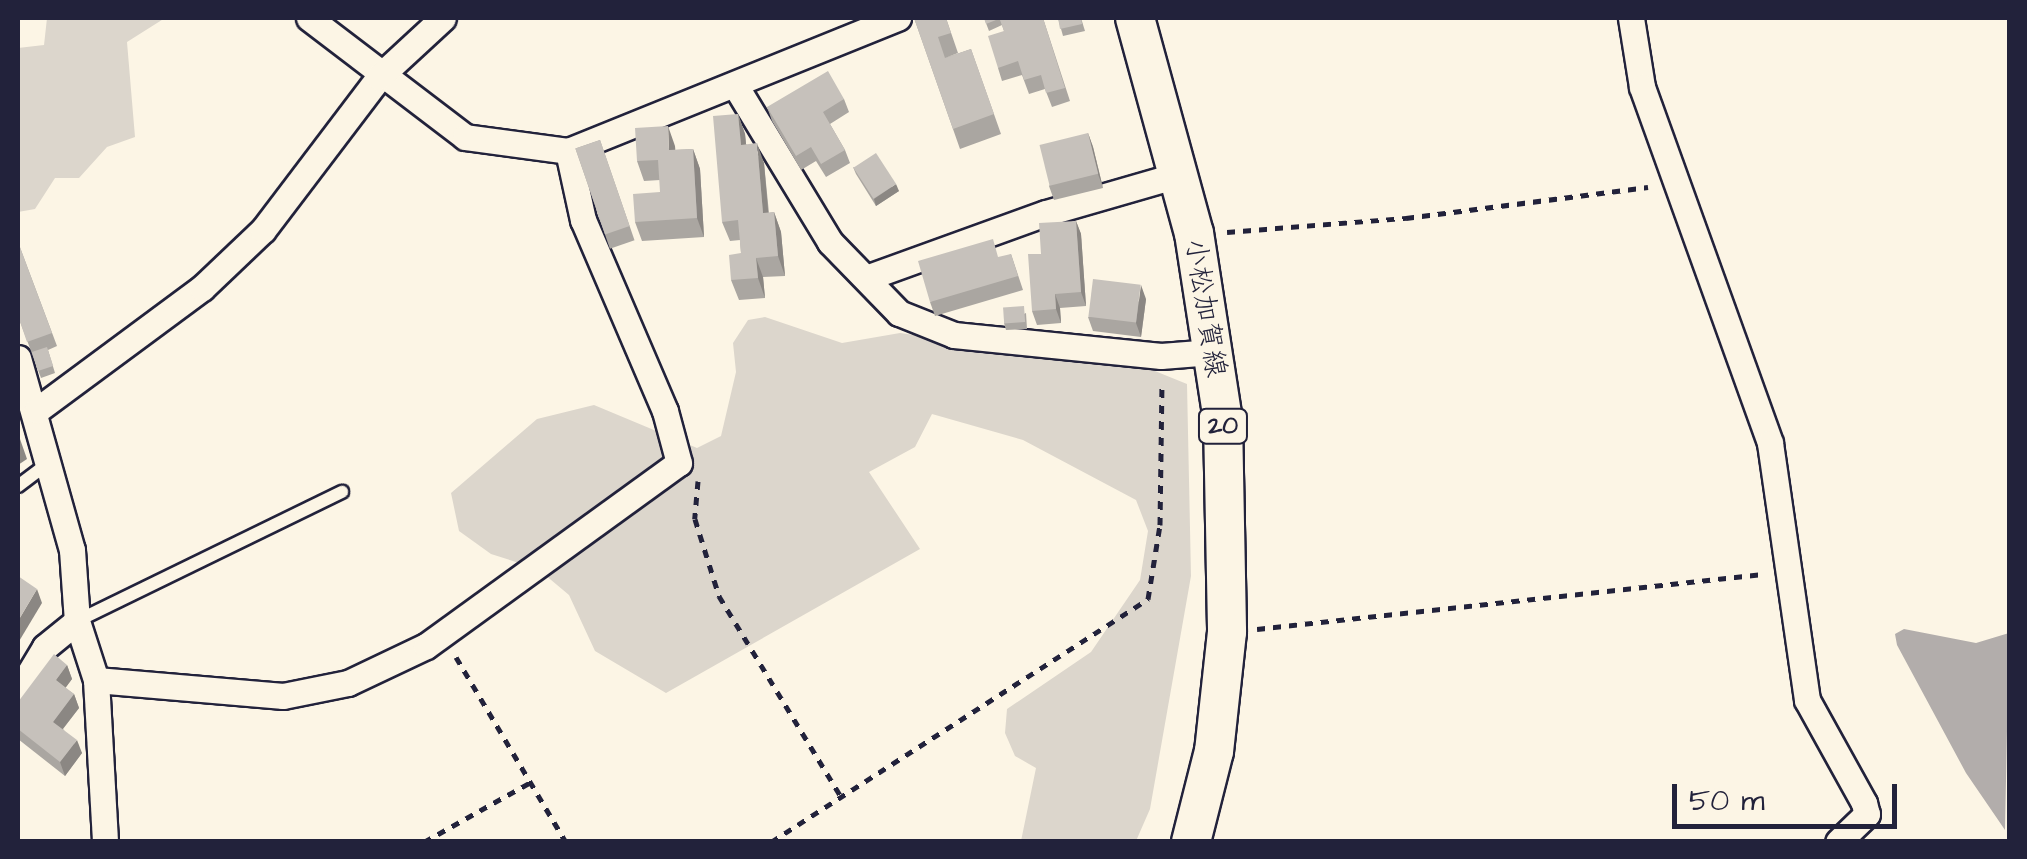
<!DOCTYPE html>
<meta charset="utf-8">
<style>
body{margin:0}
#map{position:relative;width:2027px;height:859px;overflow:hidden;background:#fcf5e5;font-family:"Architects Daughter","Klee One",sans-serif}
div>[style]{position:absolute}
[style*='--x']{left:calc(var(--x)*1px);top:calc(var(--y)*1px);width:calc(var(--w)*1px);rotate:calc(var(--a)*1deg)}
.green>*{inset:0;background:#dcd6cc}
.water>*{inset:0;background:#b2adab}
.path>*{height:5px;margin-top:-2.5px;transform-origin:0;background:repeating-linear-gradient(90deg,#22223b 0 8px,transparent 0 16px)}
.roads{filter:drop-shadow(2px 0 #22223b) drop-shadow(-2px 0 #22223b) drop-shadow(0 2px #22223b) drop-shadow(0 -2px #22223b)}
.lane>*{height:12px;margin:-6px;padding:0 6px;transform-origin:6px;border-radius:6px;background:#fcf5e5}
.street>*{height:25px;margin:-12.5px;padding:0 12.5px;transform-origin:12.5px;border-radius:12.5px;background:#fcf5e5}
.primary>*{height:38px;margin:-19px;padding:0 19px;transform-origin:19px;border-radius:19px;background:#fcf5e5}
.wall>*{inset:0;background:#aaa6a1;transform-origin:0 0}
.shaded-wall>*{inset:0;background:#8b8783}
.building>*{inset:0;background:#c6c1bb;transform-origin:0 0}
span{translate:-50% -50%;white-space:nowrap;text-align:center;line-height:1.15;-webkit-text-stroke:9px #fcf5e5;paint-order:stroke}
.shield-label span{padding:2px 8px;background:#fcf5e5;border:2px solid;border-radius:8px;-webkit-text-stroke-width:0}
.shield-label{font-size:25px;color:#22223b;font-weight:700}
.street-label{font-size:28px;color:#22223b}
.frame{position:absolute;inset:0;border:20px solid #22223b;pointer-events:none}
.scale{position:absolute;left:1672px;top:784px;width:225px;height:45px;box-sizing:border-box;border:5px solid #22223b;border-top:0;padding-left:12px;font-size:30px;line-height:35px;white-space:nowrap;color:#22223b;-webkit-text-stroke:8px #fcf5e5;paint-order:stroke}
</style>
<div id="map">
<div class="green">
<i style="clip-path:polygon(47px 18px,165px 18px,127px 42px,135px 137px,107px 147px,79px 178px,55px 178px,35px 209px,18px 212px,18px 48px,44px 45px)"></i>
<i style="clip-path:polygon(765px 317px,842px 343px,900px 333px,1145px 367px,1187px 384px,1191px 576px,1150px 809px,1136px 841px,1021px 841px,1036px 768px,1015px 756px,1005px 733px,1007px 709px,1091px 652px,1140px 580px,1148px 531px,1136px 500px,1023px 440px,932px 414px,915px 447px,869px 472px,920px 549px,666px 693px,595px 651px,569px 595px,538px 569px,491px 554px,459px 531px,451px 493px,537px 419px,594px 405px,697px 448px,721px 436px,736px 372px,733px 343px,748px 320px)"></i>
</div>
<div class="water">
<i style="clip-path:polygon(1904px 629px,1976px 643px,2009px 633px,2005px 830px,1966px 773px,1897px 645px,1895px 634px)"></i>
</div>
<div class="path">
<i style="--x:1227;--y:232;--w:180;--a:-4.5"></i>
<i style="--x:1406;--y:218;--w:244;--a:-7.3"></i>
<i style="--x:698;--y:481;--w:38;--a:95"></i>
<i style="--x:695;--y:519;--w:81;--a:72.7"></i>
<i style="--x:719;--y:596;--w:239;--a:58.7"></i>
<i style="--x:1257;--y:629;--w:509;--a:-6.2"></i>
<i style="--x:456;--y:657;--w:215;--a:59.3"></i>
<i style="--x:424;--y:842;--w:123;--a:-29.3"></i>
<i style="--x:771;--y:842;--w:449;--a:-32.8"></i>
<i style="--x:1148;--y:599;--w:75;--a:-80.8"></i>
<i style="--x:1160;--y:525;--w:141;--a:-89.2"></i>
</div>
<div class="roads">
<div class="lane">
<i style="--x:18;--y:486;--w:38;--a:-37"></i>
<i style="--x:77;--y:621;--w:295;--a:-26"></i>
</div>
<div class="street">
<i style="--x:309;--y:18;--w:196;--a:37.3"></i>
<i style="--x:465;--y:137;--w:104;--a:7.7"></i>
<i style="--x:568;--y:151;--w:356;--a:-22"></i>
<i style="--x:1631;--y:18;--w:70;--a:80.9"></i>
<i style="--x:1642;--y:87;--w:378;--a:70.2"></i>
<i style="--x:1770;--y:443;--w:260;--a:81.8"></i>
<i style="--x:1807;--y:700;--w:118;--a:61"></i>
<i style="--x:1864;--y:803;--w:11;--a:75"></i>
<i style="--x:1867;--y:814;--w:40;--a:136"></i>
<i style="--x:735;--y:85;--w:184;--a:58.8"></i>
<i style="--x:830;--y:242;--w:99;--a:45.8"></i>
<i style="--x:899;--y:313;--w:59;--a:21.8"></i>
<i style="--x:954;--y:335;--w:208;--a:5.8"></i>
<i style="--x:1161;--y:356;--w:51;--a:-4.5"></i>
<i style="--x:866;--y:278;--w:191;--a:-19.9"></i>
<i style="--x:1046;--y:213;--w:137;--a:-16.1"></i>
<i style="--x:18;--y:358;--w:199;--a:74.3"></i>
<i style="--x:72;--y:550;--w:71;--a:86"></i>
<i style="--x:77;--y:621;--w:62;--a:72.1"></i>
<i style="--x:96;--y:680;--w:162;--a:86.8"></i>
<i style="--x:37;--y:410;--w:205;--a:-36.5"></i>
<i style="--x:202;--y:288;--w:84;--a:-43.6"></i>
<i style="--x:263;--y:230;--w:192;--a:-52.8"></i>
<i style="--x:379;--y:77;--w:87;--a:-42.7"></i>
<i style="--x:96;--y:680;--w:188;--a:4.9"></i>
<i style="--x:283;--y:696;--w:66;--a:-11.3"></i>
<i style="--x:348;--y:683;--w:86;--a:-25.4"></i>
<i style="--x:426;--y:646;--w:312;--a:-35.9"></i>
<i style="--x:679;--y:463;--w:54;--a:-105.1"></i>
<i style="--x:665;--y:411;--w:208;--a:-113.2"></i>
<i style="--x:583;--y:220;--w:71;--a:-102.3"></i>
<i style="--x:18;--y:692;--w:52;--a:-59"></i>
<i style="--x:45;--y:647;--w:41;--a:-39.1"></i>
</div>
<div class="primary">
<i style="--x:1135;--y:18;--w:223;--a:74.7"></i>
<i style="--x:1194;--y:233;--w:189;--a:81.2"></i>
<i style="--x:1223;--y:420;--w:212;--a:88.9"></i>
<i style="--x:1227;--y:632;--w:120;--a:96.2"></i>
<i style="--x:1214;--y:751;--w:94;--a:104.2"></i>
</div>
</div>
<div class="wall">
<i style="clip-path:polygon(914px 18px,946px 18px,958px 53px,945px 58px,971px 49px,1001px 134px,960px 149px)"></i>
<i style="clip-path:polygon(984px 18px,1043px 18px,1070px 101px,1052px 107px,1045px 89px,1029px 94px,1022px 75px,1002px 81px,998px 68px,1004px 31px,1002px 25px,989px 31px)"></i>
<i style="clip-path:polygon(1058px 18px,1081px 18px,1085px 31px,1063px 36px)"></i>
<i style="clip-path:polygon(844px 99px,849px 112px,830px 124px,845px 150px,850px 163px,826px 177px,816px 161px,801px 170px,772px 121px,767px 107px)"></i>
<i style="clip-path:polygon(738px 114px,745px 134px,746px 144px,764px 163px,769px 213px,774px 212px,781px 232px,785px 276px,763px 277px,765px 298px,739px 300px,731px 280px,741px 253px,740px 240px,730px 241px,722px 222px)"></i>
<i style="clip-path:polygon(1088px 133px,1093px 147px,1103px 188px,1054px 200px,1049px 186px)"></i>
<i style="left:600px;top:140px;width:106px;height:26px;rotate:71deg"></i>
<i style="clip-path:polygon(675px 146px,675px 150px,693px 149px,700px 169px,704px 237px,642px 241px,635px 222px,660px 192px,660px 180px,644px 181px,637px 161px)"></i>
<i style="clip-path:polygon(853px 167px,899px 191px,876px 206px,856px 174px)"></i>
<i style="clip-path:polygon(1076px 221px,1081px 234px,1086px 306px,1060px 308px,1061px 323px,1037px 325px,1032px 311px,1041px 254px)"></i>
<i style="clip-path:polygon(18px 242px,57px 346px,48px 350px,55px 373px,41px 378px,18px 316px)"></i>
<i style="clip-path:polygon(1011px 254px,1023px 290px,935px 316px,930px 302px)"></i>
<i style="clip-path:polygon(1146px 299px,1141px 337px,1093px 331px,1088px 317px)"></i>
<i style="clip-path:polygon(1026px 313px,1027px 329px,1006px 330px,1004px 323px)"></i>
<i style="clip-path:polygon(67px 665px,72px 679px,65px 688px,74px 694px,79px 708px,63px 729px,82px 753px,65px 776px,18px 739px,18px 702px)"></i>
</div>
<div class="shaded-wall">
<i style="clip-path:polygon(738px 114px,745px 134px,748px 164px,741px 145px)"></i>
<i style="clip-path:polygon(668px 126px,675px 146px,677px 170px,669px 150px)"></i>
<i style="clip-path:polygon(1088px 133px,1093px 147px,1103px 188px,1098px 174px)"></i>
<i style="clip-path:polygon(757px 143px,764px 163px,770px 233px,763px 213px)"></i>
<i style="clip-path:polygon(693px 149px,700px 169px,704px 237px,697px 218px)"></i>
<i style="clip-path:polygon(896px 184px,899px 191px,876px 206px,874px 199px)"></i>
<i style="clip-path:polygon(774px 212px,781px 232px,785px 276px,778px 256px)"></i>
<i style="clip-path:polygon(1076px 221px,1081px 234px,1086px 306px,1081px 292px)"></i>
<i style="clip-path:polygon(756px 258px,763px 277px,765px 298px,758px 278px)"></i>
<i style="clip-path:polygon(1141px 285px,1146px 299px,1141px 337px,1136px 323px)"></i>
<i style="clip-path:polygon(1055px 294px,1060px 308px,1061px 323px,1056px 309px)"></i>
<i style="clip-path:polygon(20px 439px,27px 459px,18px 465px,18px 440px)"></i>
<i style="clip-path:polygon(37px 589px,42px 603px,18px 643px,18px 621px)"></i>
<i style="clip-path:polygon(67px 665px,72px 679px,61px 694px,56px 680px)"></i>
<i style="clip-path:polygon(74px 694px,79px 708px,58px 735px,53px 722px)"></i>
<i style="clip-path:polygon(77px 740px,82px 753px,65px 776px,60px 762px)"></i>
</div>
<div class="building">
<i style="clip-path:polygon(914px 18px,946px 18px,951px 33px,938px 37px,945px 58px,971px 49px,994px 114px,953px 129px)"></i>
<i style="clip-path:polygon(984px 18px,1001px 18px,986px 24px)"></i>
<i style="clip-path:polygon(1007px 18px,1043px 18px,1065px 88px,1046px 93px,1041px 75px,1024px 80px,1018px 61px,998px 68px,988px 36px,1004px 31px,1000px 20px)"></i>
<i style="clip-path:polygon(1058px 18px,1081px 18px,1082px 24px,1060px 29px)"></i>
<i style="clip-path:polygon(828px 71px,844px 99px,823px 112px,845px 150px,821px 164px,811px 147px,796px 156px,767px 107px)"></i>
<i style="clip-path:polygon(738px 114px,741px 145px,757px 143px,763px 213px,774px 212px,778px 256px,756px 258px,758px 278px,731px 280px,729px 255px,741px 253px,738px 220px,722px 222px,713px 116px)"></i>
<i style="clip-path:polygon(668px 126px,669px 150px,693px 149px,697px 218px,635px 222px,633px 194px,660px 192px,658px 160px,637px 161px,635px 128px)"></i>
<i style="left:1088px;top:133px;width:42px;height:50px;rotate:76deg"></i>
<i style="left:600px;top:140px;width:91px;height:26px;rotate:71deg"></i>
<i style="left:876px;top:153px;width:37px;height:27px;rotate:57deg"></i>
<i style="clip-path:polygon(1076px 221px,1081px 292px,1055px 294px,1056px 309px,1032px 311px,1028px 254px,1041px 254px,1039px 223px)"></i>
<i style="clip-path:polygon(993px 239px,998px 257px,1011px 254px,1018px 276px,930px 302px,918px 261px)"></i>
<i style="clip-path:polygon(18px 242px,52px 333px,27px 342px,18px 316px)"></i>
<i style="left:1093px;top:279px;width:48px;height:38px;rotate:7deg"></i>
<i style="left:1024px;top:306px;width:16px;height:21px;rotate:86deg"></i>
<i style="left:47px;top:347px;width:20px;height:16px;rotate:72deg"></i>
<i style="clip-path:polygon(18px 576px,37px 589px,18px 621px)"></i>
<i style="clip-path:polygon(54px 654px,67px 665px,56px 680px,74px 694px,53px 722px,77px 740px,60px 762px,18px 729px,18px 702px)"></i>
</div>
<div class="shield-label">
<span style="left:1223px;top:426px">20</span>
</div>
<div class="street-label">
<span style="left:1205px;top:308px;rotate:81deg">小松加賀線</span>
</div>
<div class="frame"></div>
<div class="scale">50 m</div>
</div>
